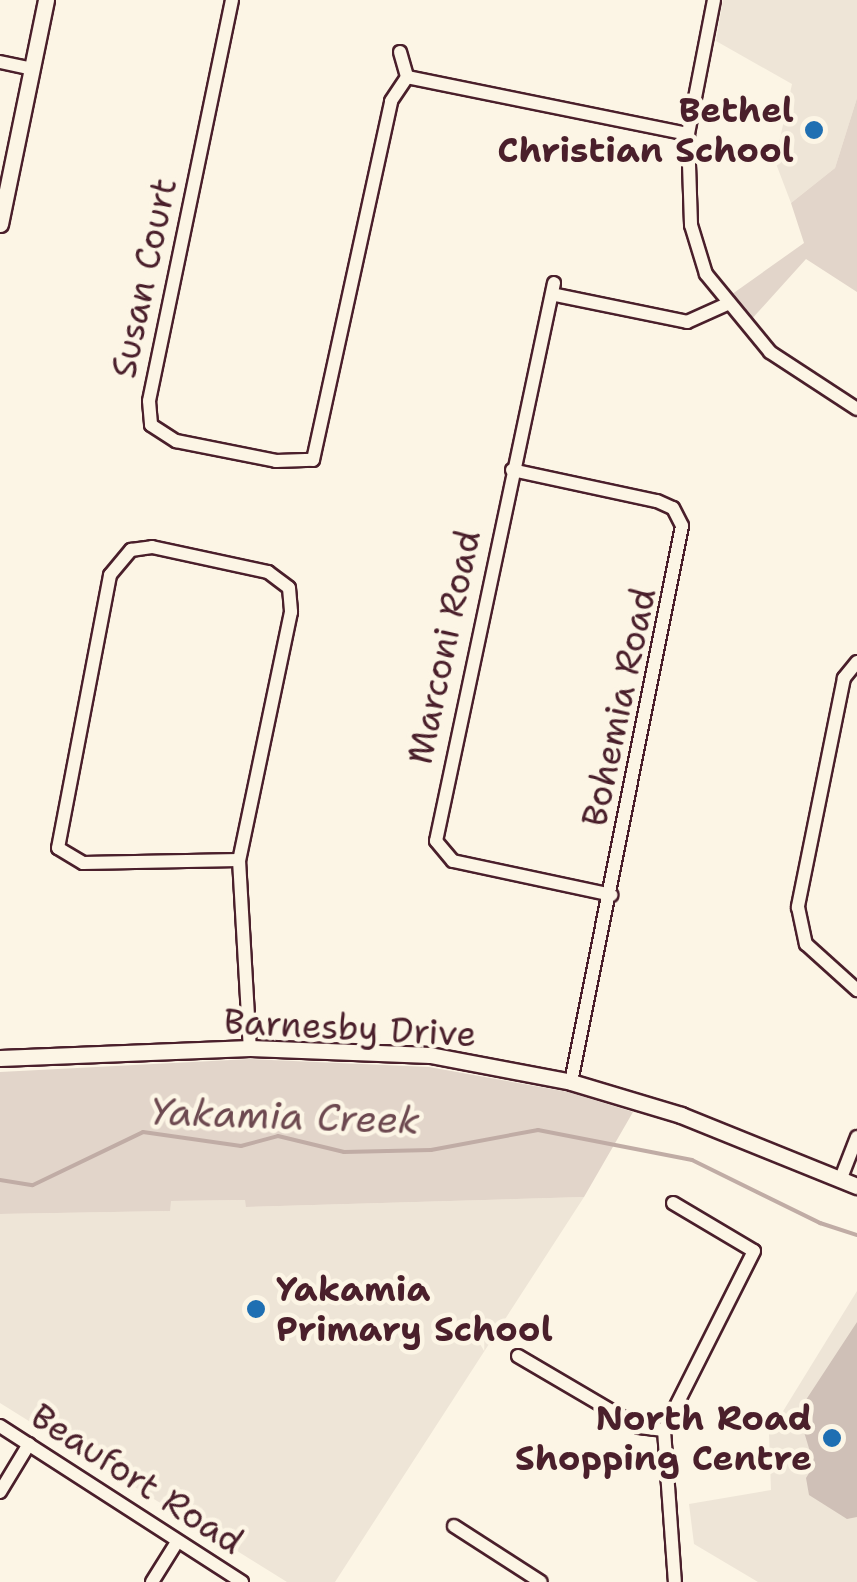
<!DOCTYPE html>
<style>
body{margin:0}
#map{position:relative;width:857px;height:1582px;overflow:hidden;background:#fcf5e5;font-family:"Shantell Sans",sans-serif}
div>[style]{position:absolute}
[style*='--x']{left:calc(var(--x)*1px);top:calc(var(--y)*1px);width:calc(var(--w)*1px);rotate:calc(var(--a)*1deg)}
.built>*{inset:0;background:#eee5d7}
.green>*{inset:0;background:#e2d5ca}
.stream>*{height:4px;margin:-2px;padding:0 2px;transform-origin:2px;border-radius:2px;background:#c0aca5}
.building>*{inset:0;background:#cfc0b7}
.roads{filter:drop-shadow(2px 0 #4a1f2b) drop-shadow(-2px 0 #4a1f2b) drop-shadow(0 2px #4a1f2b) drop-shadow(0 -2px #4a1f2b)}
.minor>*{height:12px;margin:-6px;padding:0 6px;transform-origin:6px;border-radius:6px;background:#fcf5e5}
.tertiary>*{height:15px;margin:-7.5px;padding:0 7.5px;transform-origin:7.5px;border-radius:7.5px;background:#fcf5e5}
.dots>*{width:28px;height:28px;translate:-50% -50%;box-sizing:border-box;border:5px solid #fcf5e5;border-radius:50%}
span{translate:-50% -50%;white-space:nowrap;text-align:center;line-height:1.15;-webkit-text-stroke:9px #fcf5e5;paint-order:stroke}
.poi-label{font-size:35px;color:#4a1f2b;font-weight:700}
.right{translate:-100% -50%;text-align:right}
.left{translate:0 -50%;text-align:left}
.street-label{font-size:35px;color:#4a1f2b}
.water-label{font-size:38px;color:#6d4950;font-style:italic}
</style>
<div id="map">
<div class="built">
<i style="clip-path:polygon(723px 0,857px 0,857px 98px,835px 168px,791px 203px,775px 161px,792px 84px,716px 41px)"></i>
<i style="clip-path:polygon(584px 1197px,335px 1582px,287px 1582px,0 1403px,0 1214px,169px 1211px,170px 1201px,246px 1200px,247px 1207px)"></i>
<i style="clip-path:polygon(857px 1291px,857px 1582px,758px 1582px,694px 1544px,689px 1504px,771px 1490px,769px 1434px)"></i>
</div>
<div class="green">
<i style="clip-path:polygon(857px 98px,857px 292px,806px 259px,749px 322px,728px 297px,804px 243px,791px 203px,835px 168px)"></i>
<i style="clip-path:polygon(250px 1059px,429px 1067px,568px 1092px,633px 1112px,584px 1197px,246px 1207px,245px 1200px,171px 1201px,170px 1211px,0 1214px,0 1072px)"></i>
</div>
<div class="stream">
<i style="--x:0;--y:1180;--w:33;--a:9"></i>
<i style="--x:33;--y:1185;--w:122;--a:-25.7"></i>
<i style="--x:143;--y:1132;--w:99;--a:8.1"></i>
<i style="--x:241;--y:1146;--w:38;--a:-15"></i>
<i style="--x:278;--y:1136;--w:68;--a:13.6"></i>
<i style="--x:344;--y:1152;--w:87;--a:-1.3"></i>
<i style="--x:431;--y:1150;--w:109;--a:-10.6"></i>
<i style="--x:538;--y:1130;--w:157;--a:11"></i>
<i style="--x:692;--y:1160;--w:143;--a:26.2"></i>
<i style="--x:820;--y:1223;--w:39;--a:18"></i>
</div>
<div class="building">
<i style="clip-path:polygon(857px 1322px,857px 1517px,847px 1519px,809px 1495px,806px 1478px,814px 1465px,798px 1412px)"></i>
</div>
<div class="roads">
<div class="minor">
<i style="--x:232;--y:0;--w:409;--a:101.7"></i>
<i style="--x:149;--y:401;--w:24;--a:85"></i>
<i style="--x:151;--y:425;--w:30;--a:33"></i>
<i style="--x:176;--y:441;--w:102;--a:11.3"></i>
<i style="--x:276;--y:461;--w:37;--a:-2"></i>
<i style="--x:313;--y:460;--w:367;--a:-77.7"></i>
<i style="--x:391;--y:101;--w:29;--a:-56"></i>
<i style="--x:407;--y:77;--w:287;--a:11.5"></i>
<i style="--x:714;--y:0;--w:136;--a:101"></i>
<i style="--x:688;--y:134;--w:91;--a:88.1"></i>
<i style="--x:691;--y:225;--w:51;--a:73"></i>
<i style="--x:706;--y:274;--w:101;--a:50.6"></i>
<i style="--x:770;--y:352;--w:104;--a:33.2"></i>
<i style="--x:400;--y:52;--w:26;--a:74"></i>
<i style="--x:0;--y:62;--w:33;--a:12"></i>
<i style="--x:554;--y:283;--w:570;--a:101.94"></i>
<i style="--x:436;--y:841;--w:26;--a:50"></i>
<i style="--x:453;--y:861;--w:162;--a:12.1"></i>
<i style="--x:556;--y:295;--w:134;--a:11.6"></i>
<i style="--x:687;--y:322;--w:44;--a:-24.2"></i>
<i style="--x:512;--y:470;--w:148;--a:12.1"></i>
<i style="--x:657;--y:501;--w:17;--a:24"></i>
<i style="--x:673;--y:508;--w:20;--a:63"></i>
<i style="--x:682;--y:526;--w:567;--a:101.29"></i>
<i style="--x:857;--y:662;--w:21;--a:129"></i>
<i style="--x:844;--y:678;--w:234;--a:101.4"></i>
<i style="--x:798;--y:907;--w:38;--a:78"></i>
<i style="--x:806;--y:944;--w:69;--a:42"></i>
<i style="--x:239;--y:860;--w:156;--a:178.9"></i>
<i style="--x:83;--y:863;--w:29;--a:-149"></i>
<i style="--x:58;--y:848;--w:278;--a:-79.2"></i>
<i style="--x:110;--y:575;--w:33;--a:-50"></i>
<i style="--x:131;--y:550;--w:21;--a:-8"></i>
<i style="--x:152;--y:547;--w:119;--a:12.2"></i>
<i style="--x:268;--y:572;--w:26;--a:37"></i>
<i style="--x:289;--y:588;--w:24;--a:85"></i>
<i style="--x:291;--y:612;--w:253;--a:101.8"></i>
<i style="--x:239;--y:860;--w:188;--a:86.7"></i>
<i style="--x:841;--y:1178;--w:44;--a:-68.7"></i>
<i style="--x:673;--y:1203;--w:94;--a:30.7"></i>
<i style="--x:754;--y:1251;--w:200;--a:116.7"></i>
<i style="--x:664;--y:1430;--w:152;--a:85.9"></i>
<i style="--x:518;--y:1356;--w:140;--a:30.4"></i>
<i style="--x:639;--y:1427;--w:25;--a:7"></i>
<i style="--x:0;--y:1426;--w:288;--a:32.8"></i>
<i style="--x:0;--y:1492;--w:56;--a:-58.9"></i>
<i style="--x:454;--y:1526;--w:103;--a:32.8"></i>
<i style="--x:152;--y:1582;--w:47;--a:-58"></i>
</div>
<div class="tertiary">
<i style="--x:0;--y:224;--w:229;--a:-78.4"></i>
<i style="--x:0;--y:1058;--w:250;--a:-2.3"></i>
<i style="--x:250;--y:1048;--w:180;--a:2.2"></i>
<i style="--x:430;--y:1055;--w:144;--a:10.8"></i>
<i style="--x:571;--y:1082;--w:115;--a:16.7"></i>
<i style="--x:681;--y:1115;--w:190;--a:22"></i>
</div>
</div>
<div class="dots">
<i style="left:814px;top:130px;background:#1f6fb2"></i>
<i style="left:256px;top:1309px;background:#1f6fb2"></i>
<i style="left:832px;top:1438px;background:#1f6fb2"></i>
</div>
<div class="poi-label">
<span class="right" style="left:794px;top:130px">Bethel<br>Christian School</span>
<span class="left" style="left:276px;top:1309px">Yakamia<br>Primary School</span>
<span class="right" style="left:812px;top:1438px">North Road<br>Shopping Centre</span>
</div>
<div class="street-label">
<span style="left:144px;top:278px;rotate:-78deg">Susan Court</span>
<span style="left:444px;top:647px;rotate:-78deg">Marconi Road</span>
<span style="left:619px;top:707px;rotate:-78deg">Bohemia Road</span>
<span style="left:350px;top:1028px;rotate:3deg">Barnesby Drive</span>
<span style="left:137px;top:1479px;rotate:33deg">Beaufort Road</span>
</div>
<div class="water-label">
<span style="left:285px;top:1116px;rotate:2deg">Yakamia Creek</span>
</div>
</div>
